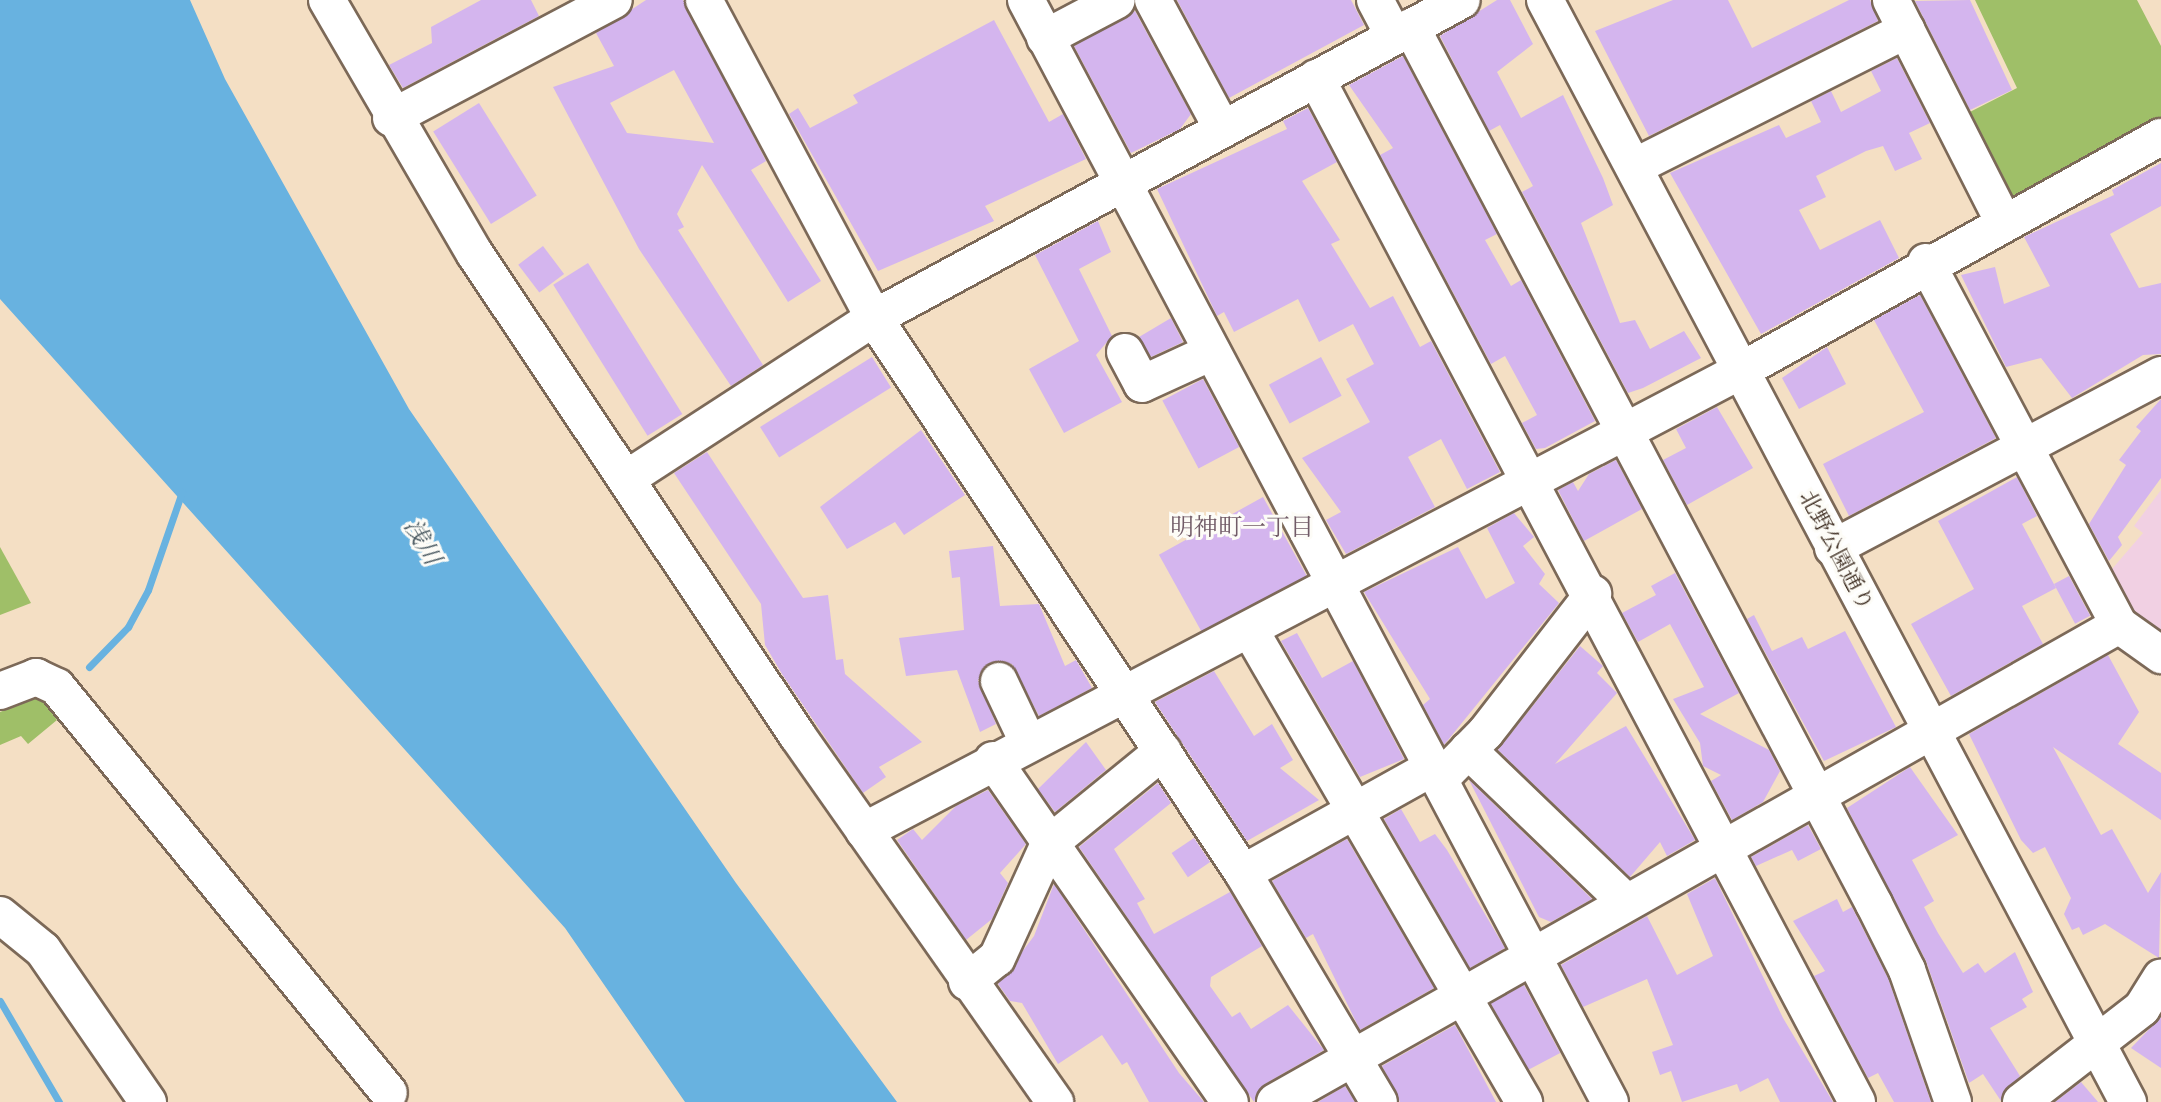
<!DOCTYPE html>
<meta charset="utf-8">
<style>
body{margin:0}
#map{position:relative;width:2161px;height:1102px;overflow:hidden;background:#f4dfc4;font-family:"IM FELL French Canon","Noto Serif JP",serif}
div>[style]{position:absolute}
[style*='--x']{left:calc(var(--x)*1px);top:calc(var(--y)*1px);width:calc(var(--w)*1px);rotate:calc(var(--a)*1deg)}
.built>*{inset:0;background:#f1d0e3}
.green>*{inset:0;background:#9fbf68}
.water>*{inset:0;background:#68b2e0}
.stream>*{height:7px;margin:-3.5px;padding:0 3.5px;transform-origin:3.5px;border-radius:3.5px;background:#68b2e0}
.building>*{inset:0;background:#d4b5ee;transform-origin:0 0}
.roads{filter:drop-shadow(2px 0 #7c6958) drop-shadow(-2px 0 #7c6958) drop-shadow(0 2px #7c6958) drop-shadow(0 -2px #7c6958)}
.minor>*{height:36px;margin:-18px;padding:0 18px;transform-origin:18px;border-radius:18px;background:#fff}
span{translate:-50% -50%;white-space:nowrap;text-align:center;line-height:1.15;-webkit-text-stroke:6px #fdfcf7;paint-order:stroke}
.street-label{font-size:22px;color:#3b2a1e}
.neighbourhood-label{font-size:24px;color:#715b67}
.water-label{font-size:24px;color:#4b5a62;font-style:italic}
</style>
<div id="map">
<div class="built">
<i style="clip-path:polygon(2161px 490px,2161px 633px,2134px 614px,2112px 569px,2143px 533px,2134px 526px)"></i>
</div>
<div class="green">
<i style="clip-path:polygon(1975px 0,2137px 0,2161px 46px,2161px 123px,2016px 200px,2006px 198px,1964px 115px,2017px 88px)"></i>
<i style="clip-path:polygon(0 547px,31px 603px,0 615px)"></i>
<i style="clip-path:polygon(40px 697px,57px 720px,28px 744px,21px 736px,0 745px,0 712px)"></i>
</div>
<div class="water">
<i style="clip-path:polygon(0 0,190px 0,225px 79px,409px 409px,736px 883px,897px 1102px,685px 1102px,565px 928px,0 299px)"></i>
</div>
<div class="stream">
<i style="--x:89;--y:667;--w:56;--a:-45.7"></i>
<i style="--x:128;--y:627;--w:42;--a:-61.6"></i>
<i style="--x:148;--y:590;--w:104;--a:-70.9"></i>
<i style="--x:0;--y:1001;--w:117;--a:59.7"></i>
</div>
<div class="building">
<i style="clip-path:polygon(481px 0,531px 0,539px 16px,403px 88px,389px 65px,432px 43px,431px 27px)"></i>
<i style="clip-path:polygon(evenodd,646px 0,683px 0,766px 161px,751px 170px,821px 281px,788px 302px,702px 165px,677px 214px,684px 227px,678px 230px,763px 365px,731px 386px,639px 249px,553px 87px,614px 66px,596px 33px,646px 0,674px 70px,714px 143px,627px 133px,610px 103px,674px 70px)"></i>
<i style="clip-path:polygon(1177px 0,1351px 0,1364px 25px,1229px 98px)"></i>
<i style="clip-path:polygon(1497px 0,1510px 0,1533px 44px,1497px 72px,1521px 118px,1563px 95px,1603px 178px,1613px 205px,1581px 223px,1620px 323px,1635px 320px,1650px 349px,1684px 331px,1701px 358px,1643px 388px,1628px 393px,1522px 192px,1533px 186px,1500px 125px,1489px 131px,1440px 36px)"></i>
<i style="clip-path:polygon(1673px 0,1728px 0,1752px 48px,1849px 0,1870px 0,1878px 21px,1649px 136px,1595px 31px)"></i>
<i style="clip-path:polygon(1970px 0,2012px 90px,1970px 110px,1915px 1px)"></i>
<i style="clip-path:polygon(1135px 11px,1191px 114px,1180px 129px,1131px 153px,1074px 46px)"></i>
<i style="clip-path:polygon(994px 20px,1049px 122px,1063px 114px,1086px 159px,985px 206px,994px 221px,878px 271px,789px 114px,798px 108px,810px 128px,858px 103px,853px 95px)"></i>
<i style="clip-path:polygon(1403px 56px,1497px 234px,1485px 240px,1511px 286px,1521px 280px,1595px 421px,1545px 448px,1536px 449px,1522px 423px,1537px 415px,1505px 356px,1491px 364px,1380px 155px,1393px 148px,1349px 85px)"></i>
<i style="clip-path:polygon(1897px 58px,1930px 123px,1909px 133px,1922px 159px,1895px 171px,1883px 146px,1866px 151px,1816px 176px,1826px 197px,1799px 210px,1820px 250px,1880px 220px,1899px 258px,1761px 334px,1670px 173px,1779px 125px,1786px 138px,1821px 122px,1811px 101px,1831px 91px,1841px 112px,1881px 91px,1871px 71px)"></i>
<i style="left:479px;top:103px;width:109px;height:54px;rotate:58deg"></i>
<i style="clip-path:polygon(1308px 108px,1337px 162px,1302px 181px,1340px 240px,1331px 244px,1370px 308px,1393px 296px,1420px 347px,1431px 341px,1500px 472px,1467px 489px,1441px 439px,1408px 457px,1435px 507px,1346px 554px,1326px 520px,1341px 512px,1302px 458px,1370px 422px,1346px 379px,1374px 364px,1353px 324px,1319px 342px,1298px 299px,1234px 332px,1224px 312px,1217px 316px,1157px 189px,1287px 129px,1283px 121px)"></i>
<i style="clip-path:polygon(2161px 163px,2161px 206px,2110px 234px,2139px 288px,2161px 283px,2161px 354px,2143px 355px,2072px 398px,2041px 358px,2006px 367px,1961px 275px,1995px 267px,2004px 304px,2050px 286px,2024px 237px,2114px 195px,2112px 190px)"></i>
<i style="clip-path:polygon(1098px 221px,1111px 252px,1079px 269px,1112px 336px,1096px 355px,1122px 402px,1064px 433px,1029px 369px,1079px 341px,1035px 255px)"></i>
<i style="left:543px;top:246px;width:35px;height:31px;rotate:53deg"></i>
<i style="left:588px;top:263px;width:178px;height:41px;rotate:58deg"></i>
<i style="clip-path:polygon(1920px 295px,1996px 438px,1849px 516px,1823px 464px,1924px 412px,1874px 320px)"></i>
<i style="clip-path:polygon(1171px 318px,1183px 342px,1151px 357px,1139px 337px)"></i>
<i style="clip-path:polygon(1827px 347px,1846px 384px,1799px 409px,1782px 378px)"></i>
<i style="left:872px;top:357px;width:36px;height:132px;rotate:58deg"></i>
<i style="left:1321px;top:357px;width:44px;height:59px;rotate:62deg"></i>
<i style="left:1203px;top:379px;width:77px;height:46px;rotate:62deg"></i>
<i style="clip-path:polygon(2161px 399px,2161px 478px,2118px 537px,2122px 545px,2109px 561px,2089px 524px,2126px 465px,2119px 460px,2141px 431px,2136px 427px)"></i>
<i style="clip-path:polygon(1717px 407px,1753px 468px,1687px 505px,1663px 460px,1686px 448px,1676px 429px)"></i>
<i style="clip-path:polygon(921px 430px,965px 495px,904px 535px,895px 522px,847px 549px,820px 507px)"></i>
<i style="clip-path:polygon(707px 452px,803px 598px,828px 595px,836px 660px,843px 659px,845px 674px,922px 742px,879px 767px,886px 777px,863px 793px,782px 674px,765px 645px,761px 604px,674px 473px)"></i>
<i style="clip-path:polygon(1616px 460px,1642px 509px,1584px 541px,1558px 490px,1573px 482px,1578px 491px,1589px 474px)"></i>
<i style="clip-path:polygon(2017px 477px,2037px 516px,2022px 524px,2056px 588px,2022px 606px,2043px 644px,1951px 696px,1911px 624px,1974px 589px,1938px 521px)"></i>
<i style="left:1263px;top:497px;width:90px;height:119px;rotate:61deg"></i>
<i style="clip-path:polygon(1514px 513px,1534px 537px,1523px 546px,1545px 574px,1539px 584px,1559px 603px,1444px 745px,1423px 705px,1430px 699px,1364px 592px,1458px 547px,1486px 599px,1515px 583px,1487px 528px)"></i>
<i style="clip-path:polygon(993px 546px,1000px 606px,1039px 604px,1065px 666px,1076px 660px,1092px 688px,1039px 716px,1012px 664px,991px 662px,978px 680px,996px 724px,980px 732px,957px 670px,906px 676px,899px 638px,964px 630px,960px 577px,952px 578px,949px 551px)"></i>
<i style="clip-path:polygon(1675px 573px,1739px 693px,1700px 714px,1769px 750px,1780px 771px,1763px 802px,1732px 820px,1711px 781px,1721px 775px,1703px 766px,1700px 743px,1673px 699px,1704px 687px,1670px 624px,1638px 642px,1622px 613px,1656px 595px,1651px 586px)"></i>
<i style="left:2069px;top:576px;width:45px;height:17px;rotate:62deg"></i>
<i style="clip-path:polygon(1754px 615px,1772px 651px,1802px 637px,1808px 649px,1845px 631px,1896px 727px,1824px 761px,1747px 619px)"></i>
<i style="clip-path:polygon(1297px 633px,1322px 678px,1353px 661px,1404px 759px,1360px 777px,1281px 641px)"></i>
<i style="clip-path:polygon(1580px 646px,1603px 666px,1597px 673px,1617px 693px,1555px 764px,1626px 726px,1695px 840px,1667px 856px,1660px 842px,1630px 877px,1498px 750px)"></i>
<i style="clip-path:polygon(2108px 655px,2139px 712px,2118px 744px,2161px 773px,2161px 820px,2053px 747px,2101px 835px,2112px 829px,2148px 893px,2161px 872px,2159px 958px,2105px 924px,2083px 935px,2079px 927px,2072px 930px,2064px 914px,2071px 898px,2045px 847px,2033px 853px,2021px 840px,1969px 734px)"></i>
<i style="clip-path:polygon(1214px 671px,1254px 736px,1272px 724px,1293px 760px,1280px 768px,1319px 800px,1247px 841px,1155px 702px)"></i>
<i style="clip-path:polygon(1086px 742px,1106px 770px,1055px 812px,1038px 789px)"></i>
<i style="clip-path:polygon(1910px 767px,1958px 835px,1912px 860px,1934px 901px,1924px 907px,1938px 933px,1963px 973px,1978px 963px,1985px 973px,2015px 952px,2033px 992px,2022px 999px,2027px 1007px,1990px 1028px,2020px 1076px,2001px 1101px,1983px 1074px,1969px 1083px,1926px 961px,1847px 808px)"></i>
<i style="clip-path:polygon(1469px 780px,1592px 899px,1551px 922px,1539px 917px)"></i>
<i style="clip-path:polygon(1158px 783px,1171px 803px,1114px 849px,1145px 899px,1137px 903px,1154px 934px,1230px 892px,1262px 946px,1211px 977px,1210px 986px,1232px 1017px,1240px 1012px,1251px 1029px,1288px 1005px,1324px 1050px,1265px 1084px,1254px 1102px,1079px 847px)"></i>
<i style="clip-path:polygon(988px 790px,1026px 844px,1000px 873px,1008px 883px,992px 919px,966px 940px,897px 840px,913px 829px,922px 840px,956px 806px)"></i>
<i style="clip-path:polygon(1401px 809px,1420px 842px,1435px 834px,1447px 850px,1505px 948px,1470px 968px,1384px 819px)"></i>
<i style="clip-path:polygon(1808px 825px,1821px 849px,1798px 861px,1792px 850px,1756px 866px,1751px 857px)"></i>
<i style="left:1194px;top:838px;width:29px;height:27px;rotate:56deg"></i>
<i style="clip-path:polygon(1347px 839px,1434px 988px,1360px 1030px,1313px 934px,1306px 938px,1272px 881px)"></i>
<i style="clip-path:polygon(1715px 878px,1783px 1018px,1833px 1102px,1780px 1102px,1768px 1078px,1740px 1092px,1737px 1084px,1682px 1102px,1671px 1071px,1660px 1075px,1652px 1052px,1673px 1045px,1647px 979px,1583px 1007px,1561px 965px,1647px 916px,1677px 975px,1713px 956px,1687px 894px)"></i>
<i style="clip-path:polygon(1054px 884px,1179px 1073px,1204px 1102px,1149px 1102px,1127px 1062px,1122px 1065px,1102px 1035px,1058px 1064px,1022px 1003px,1010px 1001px,998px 984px,1034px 936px)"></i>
<i style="clip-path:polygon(1837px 899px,1843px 912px,1852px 907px,1888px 978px,1931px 1102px,1894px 1102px,1878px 1073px,1868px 1078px,1814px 976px,1825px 971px,1793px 921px)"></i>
<i style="left:1524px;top:985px;width:77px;height:38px;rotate:62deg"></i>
<i style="clip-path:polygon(2161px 1017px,2161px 1068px,2131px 1048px)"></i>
<i style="clip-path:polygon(1455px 1025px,1496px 1102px,1400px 1102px,1382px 1066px)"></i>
<i style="clip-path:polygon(2081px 1082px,2098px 1102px,2055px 1102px)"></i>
<i style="clip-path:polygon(1345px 1086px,1355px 1102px,1318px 1102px)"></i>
</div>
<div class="roads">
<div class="minor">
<i style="--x:327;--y:0;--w:294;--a:59.8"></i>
<i style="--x:475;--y:254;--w:579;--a:56.2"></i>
<i style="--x:797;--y:735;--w:449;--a:54.9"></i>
<i style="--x:704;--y:0;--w:361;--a:61.9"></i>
<i style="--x:874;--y:318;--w:666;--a:56.38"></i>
<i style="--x:1243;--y:873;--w:266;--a:59.3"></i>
<i style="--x:1026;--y:0;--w:1247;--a:62.08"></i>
<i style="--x:1153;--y:0;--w:145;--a:61.7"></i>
<i style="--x:1375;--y:0;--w:41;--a:62.2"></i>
<i style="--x:1545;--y:0;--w:1247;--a:62.12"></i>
<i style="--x:1891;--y:0;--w:246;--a:63.1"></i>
<i style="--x:1411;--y:27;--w:992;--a:62.17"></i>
<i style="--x:1874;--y:904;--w:74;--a:63.4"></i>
<i style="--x:1907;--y:970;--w:140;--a:70.8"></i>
<i style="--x:1045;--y:38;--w:81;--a:-27.8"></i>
<i style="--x:1316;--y:78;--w:1158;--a:62.15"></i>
<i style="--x:391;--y:118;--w:252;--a:-27.9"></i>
<i style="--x:1634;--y:167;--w:305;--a:-26.7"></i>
<i style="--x:1926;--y:262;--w:411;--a:62"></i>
<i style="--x:2119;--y:625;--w:52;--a:35.5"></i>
<i style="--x:1125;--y:352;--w:36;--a:62"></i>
<i style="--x:1142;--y:384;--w:77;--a:-24.6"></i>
<i style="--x:626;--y:479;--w:296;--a:-33"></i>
<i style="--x:874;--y:318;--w:668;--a:-28.41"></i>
<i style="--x:1833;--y:548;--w:371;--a:-27.8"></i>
<i style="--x:1250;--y:630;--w:546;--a:59.86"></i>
<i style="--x:999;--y:681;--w:68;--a:64.6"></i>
<i style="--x:0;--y:691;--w:39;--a:-21"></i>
<i style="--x:36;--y:677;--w:23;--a:25"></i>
<i style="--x:57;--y:687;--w:524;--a:50.73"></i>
<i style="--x:1468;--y:750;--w:216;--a:43.9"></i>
<i style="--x:993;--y:760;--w:416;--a:55.3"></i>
<i style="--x:1441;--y:778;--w:64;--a:-45.6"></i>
<i style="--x:1486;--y:732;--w:175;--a:-52.2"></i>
<i style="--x:864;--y:831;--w:992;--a:-27.7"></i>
<i style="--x:1742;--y:370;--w:479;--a:-29.1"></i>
<i style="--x:1243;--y:873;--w:220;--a:-29.1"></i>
<i style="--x:0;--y:915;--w:55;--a:39.1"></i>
<i style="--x:43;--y:950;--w:185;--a:55.4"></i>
<i style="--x:967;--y:982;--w:38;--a:-39"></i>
<i style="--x:997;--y:958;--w:125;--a:-65.5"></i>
<i style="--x:1049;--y:844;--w:147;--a:-39.2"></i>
<i style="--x:1275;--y:1102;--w:969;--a:-29.47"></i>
<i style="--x:2021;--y:1102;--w:153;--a:-37.8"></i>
<i style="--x:2142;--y:1008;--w:36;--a:-58"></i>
</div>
</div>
<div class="street-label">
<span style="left:1836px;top:551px;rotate:62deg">北野公園通り</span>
</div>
<div class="neighbourhood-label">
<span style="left:1242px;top:528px">明神町一丁目</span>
</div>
<div class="water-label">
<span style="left:422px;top:542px;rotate:60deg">浅川</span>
</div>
</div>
